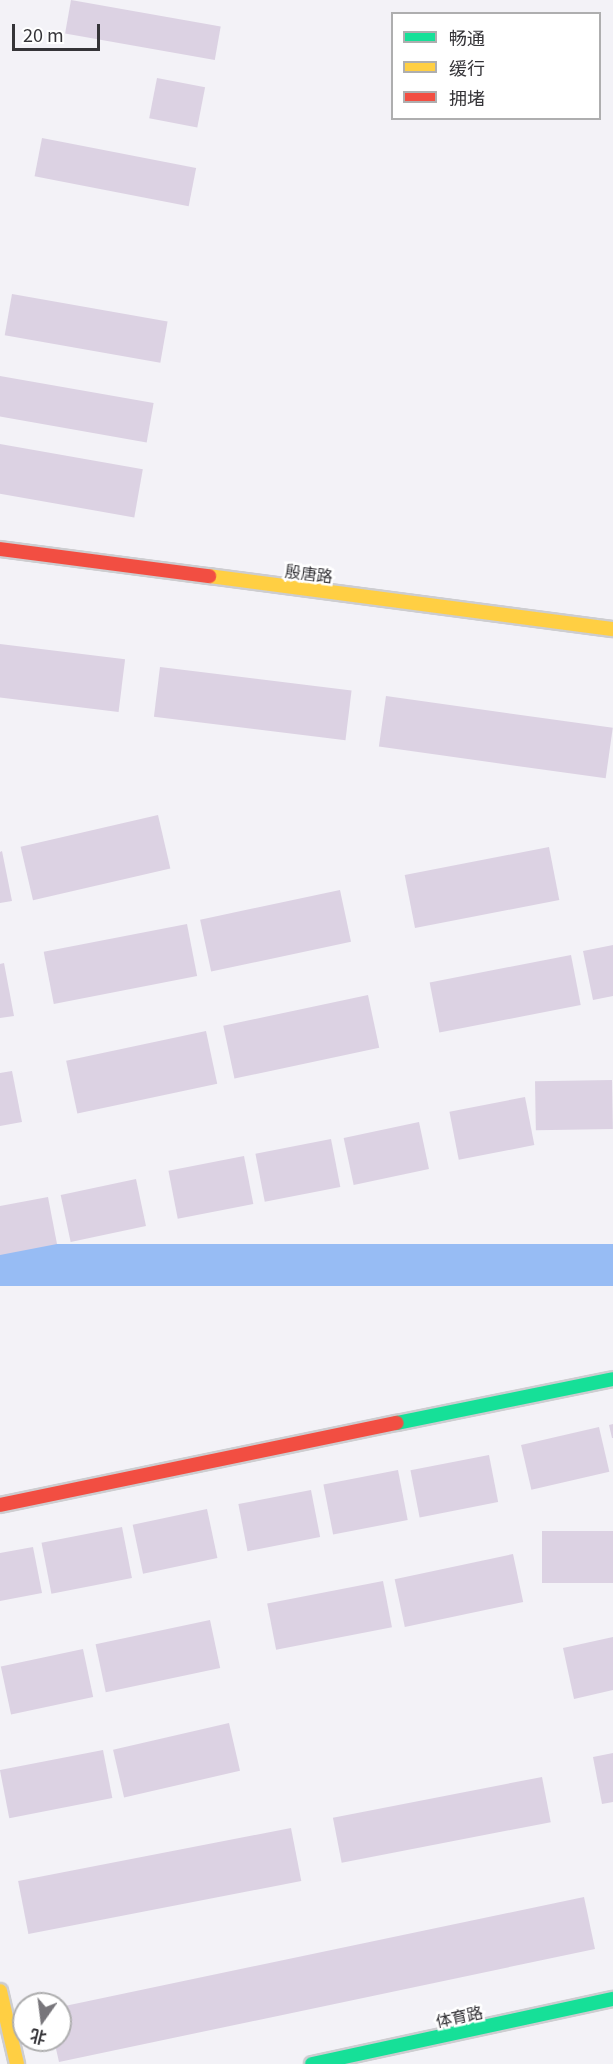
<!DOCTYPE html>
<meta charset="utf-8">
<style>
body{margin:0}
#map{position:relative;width:613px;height:2064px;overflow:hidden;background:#f3f2f7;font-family:Georgia,"Noto Sans SC",serif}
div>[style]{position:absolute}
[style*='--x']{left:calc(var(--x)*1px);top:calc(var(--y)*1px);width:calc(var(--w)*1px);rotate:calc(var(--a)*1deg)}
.water>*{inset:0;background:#97bcf4;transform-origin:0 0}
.building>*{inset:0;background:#dcd2e3;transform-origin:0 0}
.roads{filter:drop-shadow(2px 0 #cdcdd0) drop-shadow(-2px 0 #cdcdd0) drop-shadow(0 2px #cdcdd0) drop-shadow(0 -2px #cdcdd0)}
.fast>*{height:14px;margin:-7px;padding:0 7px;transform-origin:7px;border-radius:7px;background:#16e098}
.slow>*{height:14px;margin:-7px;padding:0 7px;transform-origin:7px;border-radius:7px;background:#ffcf43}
.jam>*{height:14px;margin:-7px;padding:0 7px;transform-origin:7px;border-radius:7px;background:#f24e42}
span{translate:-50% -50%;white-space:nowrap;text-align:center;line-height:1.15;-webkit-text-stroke:5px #fff;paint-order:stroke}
.street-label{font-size:16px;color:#353438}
.legend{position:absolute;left:391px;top:12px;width:210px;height:108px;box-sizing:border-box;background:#fff;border:2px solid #aeaeaf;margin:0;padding:8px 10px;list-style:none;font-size:18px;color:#353438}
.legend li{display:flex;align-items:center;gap:12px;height:30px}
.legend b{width:30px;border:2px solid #aeaeaf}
.north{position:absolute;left:12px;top:1992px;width:60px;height:60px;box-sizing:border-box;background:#fff;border:2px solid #aeaeaf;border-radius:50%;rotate:194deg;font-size:16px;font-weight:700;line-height:24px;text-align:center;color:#353438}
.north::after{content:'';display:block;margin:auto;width:21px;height:27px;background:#78767b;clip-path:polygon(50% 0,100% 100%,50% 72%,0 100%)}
.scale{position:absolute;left:12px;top:24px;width:88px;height:27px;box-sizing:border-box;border:3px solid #353438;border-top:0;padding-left:8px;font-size:18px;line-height:21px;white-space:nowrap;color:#353438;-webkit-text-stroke:4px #fff;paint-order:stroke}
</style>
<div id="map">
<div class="water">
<i style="left:613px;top:1244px;width:42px;height:626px;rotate:90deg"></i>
</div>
<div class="building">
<i style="left:71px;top:0;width:152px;height:34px;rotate:10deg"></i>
<i style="left:157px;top:78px;width:49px;height:41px;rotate:11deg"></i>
<i style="left:42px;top:138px;width:157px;height:39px;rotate:11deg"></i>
<i style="left:12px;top:294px;width:158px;height:42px;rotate:10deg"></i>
<i style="left:0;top:376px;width:156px;height:40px;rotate:10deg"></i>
<i style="left:0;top:444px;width:145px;height:49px;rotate:10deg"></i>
<i style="left:0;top:644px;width:126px;height:53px;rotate:7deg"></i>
<i style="left:160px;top:667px;width:193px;height:50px;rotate:7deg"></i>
<i style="left:386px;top:696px;width:229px;height:51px;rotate:8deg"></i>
<i style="left:158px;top:815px;width:55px;height:141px;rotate:77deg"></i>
<i style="left:549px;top:847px;width:54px;height:147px;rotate:79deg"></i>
<i style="clip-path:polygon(2px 851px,12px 901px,0 903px,0 852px)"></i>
<i style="left:340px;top:890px;width:53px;height:143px;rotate:78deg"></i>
<i style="left:187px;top:924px;width:53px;height:146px;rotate:79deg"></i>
<i style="clip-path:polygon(613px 945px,613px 996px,593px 1000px,583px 951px)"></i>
<i style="left:571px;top:955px;width:51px;height:144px;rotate:79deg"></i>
<i style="clip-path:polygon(4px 963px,14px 1016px,0 1018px,0 964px)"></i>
<i style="left:368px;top:995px;width:54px;height:148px;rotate:78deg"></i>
<i style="left:206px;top:1031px;width:54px;height:143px;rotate:78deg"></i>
<i style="clip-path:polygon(12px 1071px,22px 1122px,0 1126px,0 1073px)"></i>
<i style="left:612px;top:1080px;width:49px;height:77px;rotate:89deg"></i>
<i style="left:525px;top:1097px;width:49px;height:77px;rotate:79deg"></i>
<i style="left:419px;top:1122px;width:48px;height:77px;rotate:78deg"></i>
<i style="left:331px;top:1139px;width:49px;height:77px;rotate:79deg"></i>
<i style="left:244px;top:1156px;width:49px;height:77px;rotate:79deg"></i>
<i style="left:136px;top:1179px;width:48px;height:77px;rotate:78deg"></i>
<i style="clip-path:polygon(48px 1197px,57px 1244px,0 1255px,0 1206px)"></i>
<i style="clip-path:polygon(613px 1424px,613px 1438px,612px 1438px,609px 1425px)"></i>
<i style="left:599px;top:1427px;width:46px;height:80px;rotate:77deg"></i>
<i style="left:489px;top:1455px;width:48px;height:80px;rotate:79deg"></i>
<i style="left:398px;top:1470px;width:51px;height:76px;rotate:79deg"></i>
<i style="left:311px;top:1490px;width:48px;height:74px;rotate:79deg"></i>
<i style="left:207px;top:1509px;width:50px;height:76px;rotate:78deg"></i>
<i style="left:122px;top:1527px;width:52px;height:82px;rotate:79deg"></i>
<i style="left:613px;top:1531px;width:52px;height:71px;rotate:90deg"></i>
<i style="clip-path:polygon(33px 1547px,42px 1593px,0 1601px,0 1553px)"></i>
<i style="left:513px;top:1554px;width:49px;height:121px;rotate:78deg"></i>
<i style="left:383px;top:1581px;width:47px;height:118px;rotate:79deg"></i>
<i style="left:210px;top:1620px;width:49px;height:117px;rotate:78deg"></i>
<i style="clip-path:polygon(613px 1637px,613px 1690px,574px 1699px,563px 1648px)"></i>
<i style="left:83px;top:1649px;width:49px;height:84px;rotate:78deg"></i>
<i style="left:229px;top:1723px;width:49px;height:119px;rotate:77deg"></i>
<i style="left:103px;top:1750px;width:49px;height:105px;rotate:79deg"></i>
<i style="clip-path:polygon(613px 1753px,613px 1802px,602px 1804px,593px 1757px)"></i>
<i style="left:542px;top:1777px;width:46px;height:213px;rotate:79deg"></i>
<i style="left:291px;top:1828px;width:54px;height:278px;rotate:79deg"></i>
<i style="clip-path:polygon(584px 1897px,595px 1949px,59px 2062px,54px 2040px,60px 2040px,60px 2007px)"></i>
</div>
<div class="roads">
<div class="fast">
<i style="--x:397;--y:1423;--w:220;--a:-11.5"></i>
<i style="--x:312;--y:2064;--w:308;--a:-12.2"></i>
</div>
<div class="slow">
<i style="--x:209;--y:576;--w:407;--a:7.5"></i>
<i style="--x:0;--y:1991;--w:75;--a:76.9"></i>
</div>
<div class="jam">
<i style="--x:0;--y:549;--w:211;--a:7.4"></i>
<i style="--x:0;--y:1505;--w:405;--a:-11.7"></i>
</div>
</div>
<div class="street-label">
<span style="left:309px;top:573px;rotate:7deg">殷唐路</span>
<span style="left:459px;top:2016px;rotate:-12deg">体育路</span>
</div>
<ul class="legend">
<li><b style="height:8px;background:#16e098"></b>畅通</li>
<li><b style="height:8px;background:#ffcf43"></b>缓行</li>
<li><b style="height:8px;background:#f24e42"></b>拥堵</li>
</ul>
<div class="north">北</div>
<div class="scale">20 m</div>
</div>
